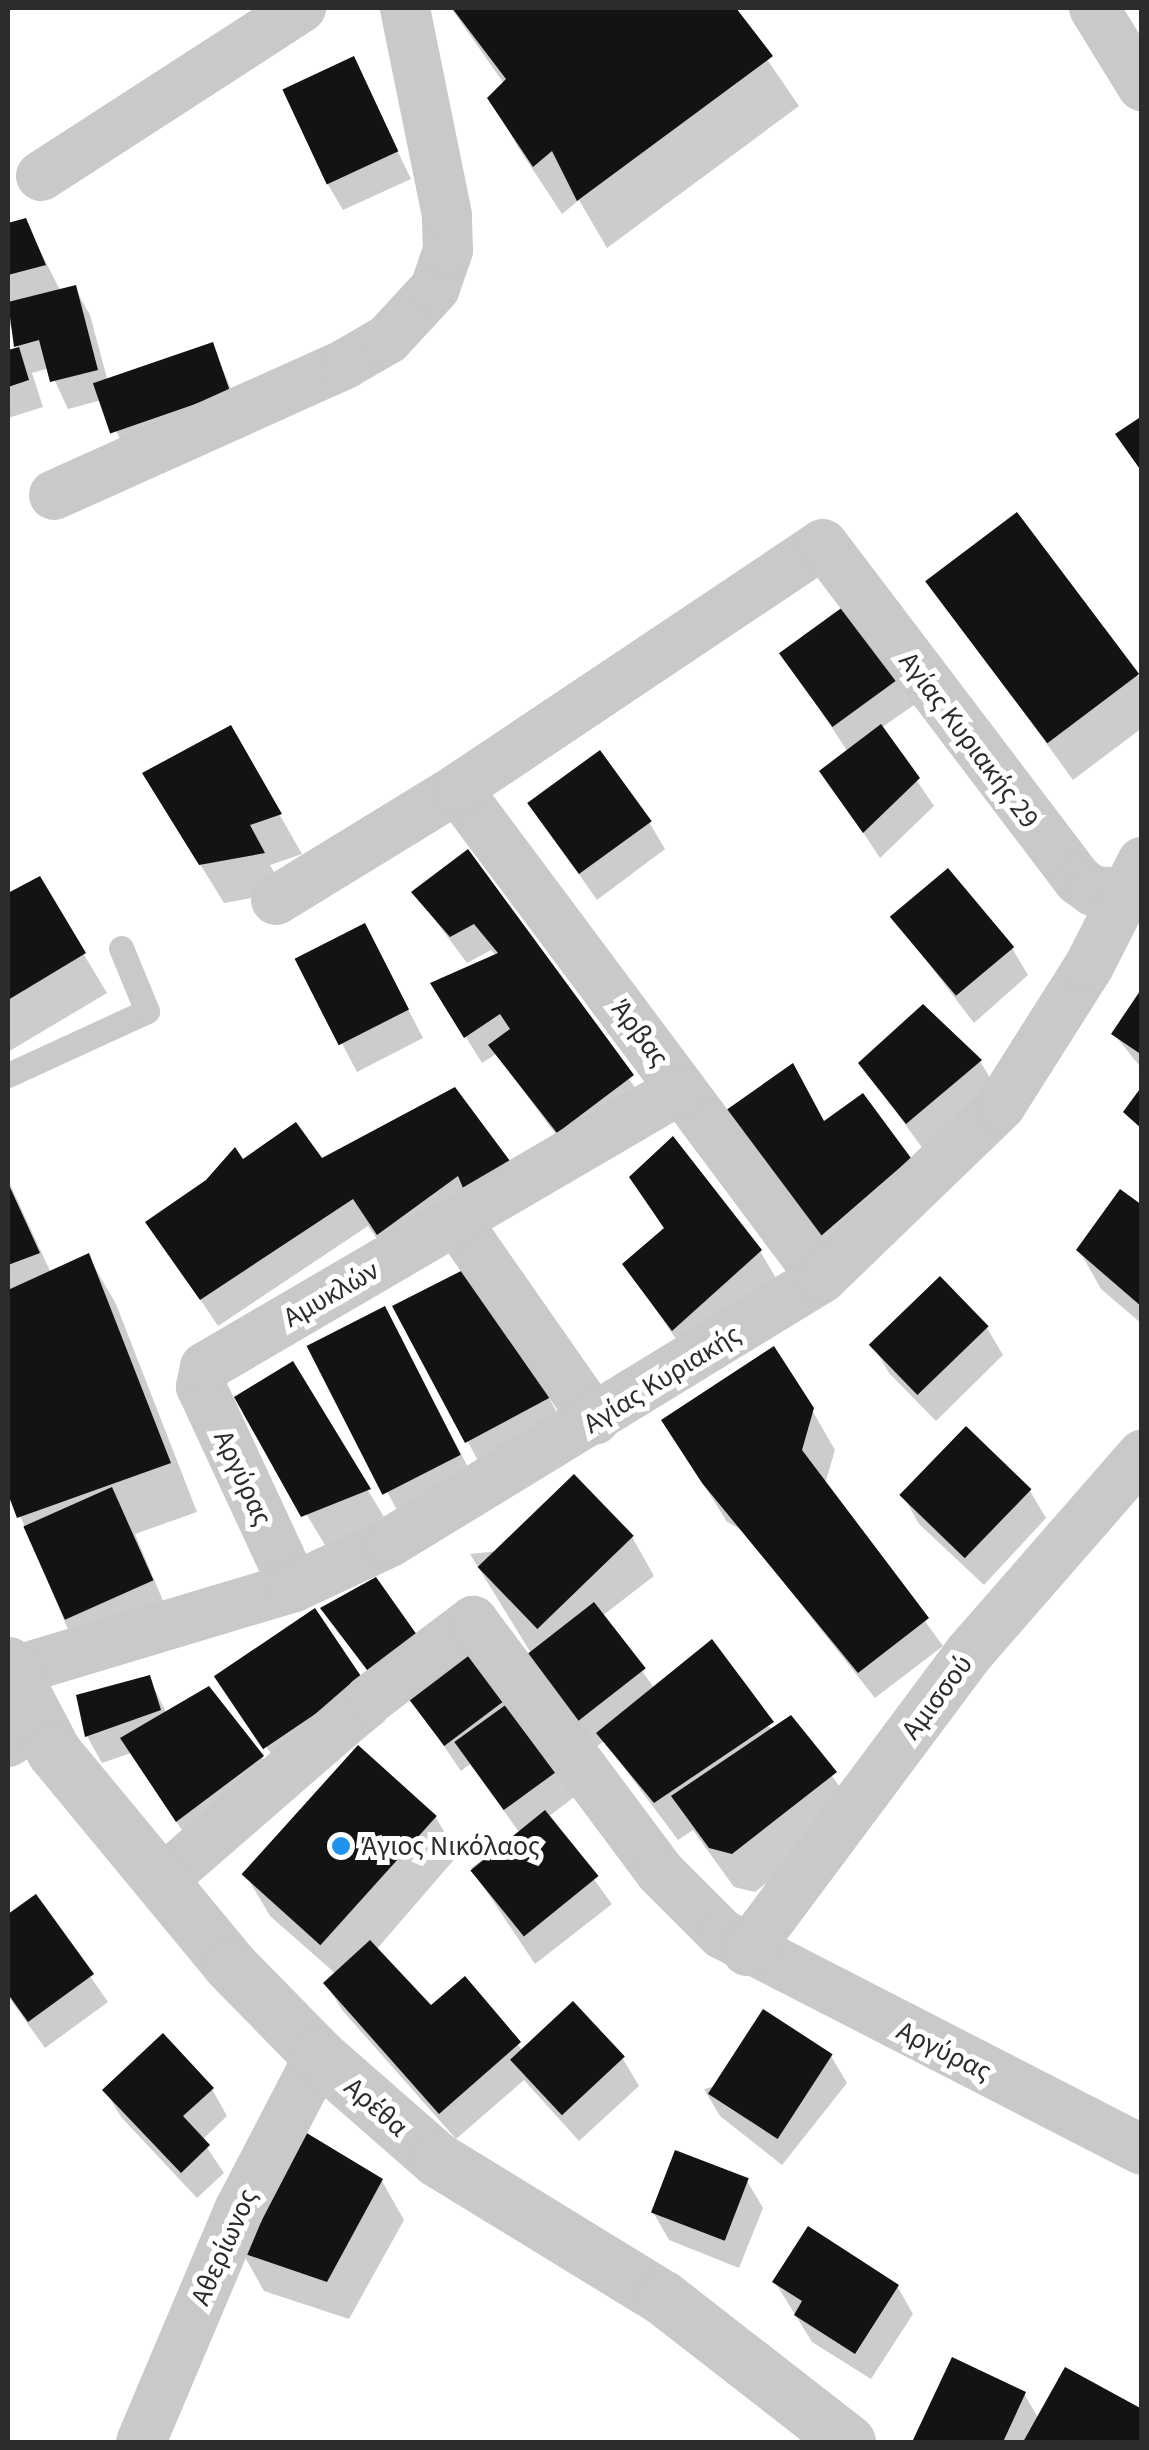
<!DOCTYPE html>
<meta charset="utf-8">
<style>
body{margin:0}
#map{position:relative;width:1149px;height:2450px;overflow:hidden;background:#fff;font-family:"Source Sans 3",sans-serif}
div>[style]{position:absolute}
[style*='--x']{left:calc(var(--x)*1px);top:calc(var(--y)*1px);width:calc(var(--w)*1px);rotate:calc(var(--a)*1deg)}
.shadow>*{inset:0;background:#0003;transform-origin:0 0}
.building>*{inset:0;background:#131313;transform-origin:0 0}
.service>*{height:25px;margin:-12.5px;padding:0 12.5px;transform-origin:12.5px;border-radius:12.5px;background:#c9c9c9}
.minor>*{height:50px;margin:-25px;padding:0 25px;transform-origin:25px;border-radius:25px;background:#c9c9c9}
.tertiary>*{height:55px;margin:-27.5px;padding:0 27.5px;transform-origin:27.5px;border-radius:27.5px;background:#c9c9c9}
.dots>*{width:28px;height:28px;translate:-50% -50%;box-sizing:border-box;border:5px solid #fff;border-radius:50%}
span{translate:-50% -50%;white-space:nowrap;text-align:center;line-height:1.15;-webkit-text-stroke:10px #fff;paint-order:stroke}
.street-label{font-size:28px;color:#2c2c2c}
.poi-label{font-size:28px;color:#2c2c2c}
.left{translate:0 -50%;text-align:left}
.frame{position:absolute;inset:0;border:10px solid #2c2c2c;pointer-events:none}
</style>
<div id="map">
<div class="shadow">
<i style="clip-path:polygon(451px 8px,732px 8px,799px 106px,607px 248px,579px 200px,562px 214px,518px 147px,490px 99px,505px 85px)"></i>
<i style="clip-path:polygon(353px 59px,411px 179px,343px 210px,327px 183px)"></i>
<i style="clip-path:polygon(25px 221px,61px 292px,75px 288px,90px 315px,108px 382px,212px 345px,244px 419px,130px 461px,102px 400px,68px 409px,49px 368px,32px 373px,43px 407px,8px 418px,8px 353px,19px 350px,8px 319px,8px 225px)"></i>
<i style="clip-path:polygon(1017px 516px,1142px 681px,1142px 728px,1073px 780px,930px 583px)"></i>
<i style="clip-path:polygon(850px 604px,917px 703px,881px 728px,934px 806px,880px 858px,823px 772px,848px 752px,782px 653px)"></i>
<i style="clip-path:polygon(230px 728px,302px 854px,270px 865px,285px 892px,224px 903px,168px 812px)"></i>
<i style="clip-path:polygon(530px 804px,649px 822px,665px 849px,597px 900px)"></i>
<i style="clip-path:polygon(467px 853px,647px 1104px,574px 1159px,496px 1054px,482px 1063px,449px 1010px,496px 956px,491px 950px,467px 963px,414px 892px)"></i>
<i style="clip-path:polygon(39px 880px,107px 993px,8px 1052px,8px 896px)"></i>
<i style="clip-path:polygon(894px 918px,1012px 948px,1028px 975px,974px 1023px)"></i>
<i style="clip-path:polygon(379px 953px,423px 1038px,357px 1072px,298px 960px)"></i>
<i style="clip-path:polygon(1142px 992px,1142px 1069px,1114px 1034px)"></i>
<i style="clip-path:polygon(923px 1008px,980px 1061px,996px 1088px,923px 1149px,861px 1063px)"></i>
<i style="clip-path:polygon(825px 1124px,909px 1159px,838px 1279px,748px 1152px)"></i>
<i style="clip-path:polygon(242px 1162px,511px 1166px,533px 1204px,401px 1272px,368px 1226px,218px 1326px,149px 1223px)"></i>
<i style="clip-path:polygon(632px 1178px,760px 1251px,783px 1290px,696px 1368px,625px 1265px,665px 1231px)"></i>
<i style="clip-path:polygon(8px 1180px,51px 1273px,88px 1256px,116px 1304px,197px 1512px,135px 1534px,166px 1608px,75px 1646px,8px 1487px)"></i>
<i style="clip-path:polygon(1142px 1208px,1142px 1324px,1101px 1289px,1079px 1250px)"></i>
<i style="clip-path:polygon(940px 1280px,987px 1328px,1003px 1355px,936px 1421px,889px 1373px,873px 1346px)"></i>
<i style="clip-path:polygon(395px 1307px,549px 1398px,571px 1437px,489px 1481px)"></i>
<i style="left:384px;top:1309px;width:210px;height:83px;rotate:62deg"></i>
<i style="left:292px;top:1364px;width:178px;height:65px;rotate:59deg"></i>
<i style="clip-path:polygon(812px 1410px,835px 1450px,825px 1484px,943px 1646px,875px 1698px,742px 1530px,727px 1522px,664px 1421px)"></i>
<i style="clip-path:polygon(966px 1430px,1030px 1491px,1046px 1518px,984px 1585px,919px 1524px,904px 1497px)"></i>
<i style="clip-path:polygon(632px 1537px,654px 1576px,602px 1616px,655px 1689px,775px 1729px,790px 1718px,858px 1812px,755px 1892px,734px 1887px,693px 1830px,678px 1840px,604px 1741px,591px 1751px,470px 1554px)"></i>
<i style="clip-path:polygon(375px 1580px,388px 1701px,324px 1609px)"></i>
<i style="clip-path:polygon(475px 1648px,578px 1794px,548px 1817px,612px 1904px,535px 1964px,471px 1868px,519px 1832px,470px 1764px,461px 1771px,410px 1697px)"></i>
<i style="clip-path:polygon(149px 1678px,167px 1714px,262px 1757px,278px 1784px,193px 1847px,131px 1753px,102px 1763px,87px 1736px)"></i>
<i style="clip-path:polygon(217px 1678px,363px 1682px,385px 1721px,297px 1790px)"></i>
<i style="clip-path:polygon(435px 1816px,458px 1855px,376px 1950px,430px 2009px,464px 1980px,523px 2051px,623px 2059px,639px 2086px,579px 2141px,524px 2080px,456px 2139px,342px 2010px,326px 1983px,336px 1974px,270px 1916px,247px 1877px)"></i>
<i style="clip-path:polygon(35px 1897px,108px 2002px,45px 2048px,8px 1996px,8px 1918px)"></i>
<i style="clip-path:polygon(831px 2056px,847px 2083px,782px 2165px,720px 2116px,704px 2089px)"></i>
<i style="clip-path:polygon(212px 2089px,227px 2116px,202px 2140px,224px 2173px,197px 2198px,121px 2117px,105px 2090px)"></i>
<i style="clip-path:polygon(382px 2181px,404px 2220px,349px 2319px,264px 2291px,242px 2252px)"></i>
<i style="clip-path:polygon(747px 2181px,763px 2208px,739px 2268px,669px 2240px,653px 2212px)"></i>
<i style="clip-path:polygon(775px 2282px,897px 2286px,913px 2314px,871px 2379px,812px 2342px)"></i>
<i style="clip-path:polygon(953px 2361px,1024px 2394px,1039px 2419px,1142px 2412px,1142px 2442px,915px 2442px)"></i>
</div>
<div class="building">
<i style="clip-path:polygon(452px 8px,736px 8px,773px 56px,577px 201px,552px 151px,533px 167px,487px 98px,506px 79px)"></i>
<i style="left:354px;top:56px;width:105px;height:79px;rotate:65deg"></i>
<i style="clip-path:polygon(26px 218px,46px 265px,8px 275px,8px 223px)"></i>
<i style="clip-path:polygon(76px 285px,98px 370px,50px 382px,39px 340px,14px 347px,8px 302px)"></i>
<i style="left:213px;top:342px;width:53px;height:127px;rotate:71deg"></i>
<i style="clip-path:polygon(19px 347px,29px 380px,8px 387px,8px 350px)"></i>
<i style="clip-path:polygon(1142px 416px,1142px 472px,1115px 434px)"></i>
<i style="left:1017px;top:512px;width:203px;height:115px;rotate:53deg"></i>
<i style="left:851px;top:601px;width:91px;height:89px;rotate:54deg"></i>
<i style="clip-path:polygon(881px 724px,920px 778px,863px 833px,819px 771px)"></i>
<i style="clip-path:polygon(231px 725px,282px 814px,250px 825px,265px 853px,199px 865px,142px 773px)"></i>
<i style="left:600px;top:750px;width:88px;height:90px;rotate:54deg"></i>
<i style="clip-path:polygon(468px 849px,634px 1075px,557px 1133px,488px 1045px,510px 1029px,500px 1014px,464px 1038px,430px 983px,498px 953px,474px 924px,450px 937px,411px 892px)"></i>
<i style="left:948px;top:868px;width:103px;height:76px;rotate:50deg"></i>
<i style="clip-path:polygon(40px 876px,86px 953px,8px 1000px,8px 893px)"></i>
<i style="left:365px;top:923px;width:97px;height:79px;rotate:63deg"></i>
<i style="clip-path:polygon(1142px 988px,1142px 1055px,1111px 1034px)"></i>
<i style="clip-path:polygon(923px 1004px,982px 1060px,906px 1124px,858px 1063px)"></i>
<i style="clip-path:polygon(793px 1063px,824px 1121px,863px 1093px,911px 1158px,814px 1242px,722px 1113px)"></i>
<i style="clip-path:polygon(1142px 1086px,1142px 1129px,1123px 1112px)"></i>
<i style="clip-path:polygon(455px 1087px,513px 1165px,463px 1188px,458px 1176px,377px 1235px,353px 1199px,200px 1300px,145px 1222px,206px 1180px,235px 1147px,243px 1159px,296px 1122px,322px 1158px)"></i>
<i style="clip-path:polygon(673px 1136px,762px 1250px,672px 1331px,622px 1264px,664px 1228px,629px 1177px)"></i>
<i style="clip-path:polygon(8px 1183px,40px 1253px,8px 1265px)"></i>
<i style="clip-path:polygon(1120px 1189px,1142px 1205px,1142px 1307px,1076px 1250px)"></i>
<i style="clip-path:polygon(89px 1253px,171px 1463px,17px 1518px,8px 1494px,8px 1290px)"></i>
<i style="clip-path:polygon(465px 1269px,551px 1397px,465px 1443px,392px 1306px)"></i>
<i style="left:940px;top:1276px;width:70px;height:99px;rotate:46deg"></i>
<i style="left:385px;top:1306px;width:167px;height:88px;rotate:63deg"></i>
<i style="clip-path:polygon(774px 1346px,814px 1408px,802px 1450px,929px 1618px,858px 1673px,702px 1483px,661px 1420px)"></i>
<i style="clip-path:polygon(293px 1361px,371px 1489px,301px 1517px,234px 1397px)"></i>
<i style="left:966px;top:1426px;width:91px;height:96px;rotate:44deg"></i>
<i style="left:574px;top:1474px;width:86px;height:134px;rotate:46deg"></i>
<i style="left:112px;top:1487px;width:102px;height:97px;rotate:66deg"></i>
<i style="clip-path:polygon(376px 1577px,422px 1642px,371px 1675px,320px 1608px)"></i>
<i style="left:594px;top:1602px;width:84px;height:91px;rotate:52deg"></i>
<i style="left:315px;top:1608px;width:88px;height:122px;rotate:56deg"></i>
<i style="clip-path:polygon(712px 1639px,774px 1722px,654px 1803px,596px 1733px)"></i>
<i style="left:475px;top:1644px;width:63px;height:86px;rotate:53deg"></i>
<i style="clip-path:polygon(150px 1675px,161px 1710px,85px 1737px,76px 1695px)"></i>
<i style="clip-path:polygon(209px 1686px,264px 1756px,176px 1822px,120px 1738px)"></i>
<i style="left:515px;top:1698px;width:84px;height:75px;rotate:54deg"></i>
<i style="clip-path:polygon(791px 1715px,837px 1772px,732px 1854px,709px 1848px,671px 1796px)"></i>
<i style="left:358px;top:1745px;width:106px;height:174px;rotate:42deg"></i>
<i style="left:545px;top:1810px;width:85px;height:96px;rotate:51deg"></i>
<i style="clip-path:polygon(36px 1894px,94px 1974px,28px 2022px,8px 1994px,8px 1914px)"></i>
<i style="clip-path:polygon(370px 1940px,431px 2005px,465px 1976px,521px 2042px,439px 2114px,323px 1983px)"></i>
<i style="left:573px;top:2001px;width:76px;height:86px;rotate:47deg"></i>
<i style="left:763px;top:2009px;width:83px;height:101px;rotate:33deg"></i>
<i style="clip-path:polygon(163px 2033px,214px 2088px,183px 2116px,210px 2145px,181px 2173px,102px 2090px)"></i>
<i style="clip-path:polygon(300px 2129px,383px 2179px,327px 2282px,239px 2252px)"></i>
<i style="left:675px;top:2150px;width:79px;height:67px;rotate:21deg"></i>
<i style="clip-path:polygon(808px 2226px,899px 2285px,855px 2354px,794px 2315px,802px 2301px,772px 2282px)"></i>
<i style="clip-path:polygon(952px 2357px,1026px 2392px,1003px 2442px,912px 2442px)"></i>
<i style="clip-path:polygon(1065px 2367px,1142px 2409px,1142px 2442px,1023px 2442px)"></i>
</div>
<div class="service">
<i style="--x:8;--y:1075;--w:153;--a:-24.7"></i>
<i style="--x:147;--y:1011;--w:68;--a:-112.4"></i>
</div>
<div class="minor">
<i style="--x:1094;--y:8;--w:92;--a:58.4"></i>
<i style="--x:41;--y:176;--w:310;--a:-32.9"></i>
<i style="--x:54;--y:495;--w:319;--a:-24.2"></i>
<i style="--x:345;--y:364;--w:50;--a:-30.2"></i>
<i style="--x:388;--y:339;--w:69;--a:-47.3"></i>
<i style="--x:435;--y:288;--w:40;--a:-71.1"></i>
<i style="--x:448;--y:250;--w:35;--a:-92"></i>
<i style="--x:447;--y:215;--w:211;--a:-101.5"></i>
<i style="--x:457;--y:789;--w:610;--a:53.26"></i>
<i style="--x:276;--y:900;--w:212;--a:-31.5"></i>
<i style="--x:457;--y:789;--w:440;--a:-33.8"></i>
<i style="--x:823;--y:544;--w:422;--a:52.8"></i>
<i style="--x:1078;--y:880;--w:19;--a:36"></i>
<i style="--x:1093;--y:891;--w:49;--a:3.5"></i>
<i style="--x:457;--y:1222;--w:241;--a:55.1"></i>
<i style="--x:294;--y:1587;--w:221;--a:-114.9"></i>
<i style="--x:201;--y:1387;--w:20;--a:-79"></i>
<i style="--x:205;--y:1367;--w:551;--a:-30.29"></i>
<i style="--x:11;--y:1672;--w:295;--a:-16.7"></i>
<i style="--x:294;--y:1587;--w:106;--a:-25.1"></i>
<i style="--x:390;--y:1542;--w:506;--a:-31.43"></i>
<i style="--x:822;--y:1278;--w:249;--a:-44"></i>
<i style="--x:1001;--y:1105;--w:165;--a:-57.7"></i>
<i style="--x:1089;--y:966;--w:117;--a:-63"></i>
<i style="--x:8;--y:1742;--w:32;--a:-34"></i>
<i style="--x:160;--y:1882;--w:277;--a:-41"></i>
<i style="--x:369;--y:1700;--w:131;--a:-37.2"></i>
<i style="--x:473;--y:1621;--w:313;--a:53.3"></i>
<i style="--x:660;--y:1872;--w:88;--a:45"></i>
<i style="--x:722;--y:1934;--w:472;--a:27.2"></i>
<i style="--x:747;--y:1951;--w:373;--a:-53.3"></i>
<i style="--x:970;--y:1652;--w:262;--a:-48.9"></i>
<i style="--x:141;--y:2442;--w:252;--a:-67.1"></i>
<i style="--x:239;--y:2210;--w:174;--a:-62.5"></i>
</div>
<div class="tertiary">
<i style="--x:8;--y:1664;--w:99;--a:62.4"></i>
<i style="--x:54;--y:1752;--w:276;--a:50.4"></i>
<i style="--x:230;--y:1965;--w:127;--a:45.6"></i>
<i style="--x:319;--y:2056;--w:158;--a:41.2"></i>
<i style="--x:438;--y:2160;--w:263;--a:31.5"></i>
<i style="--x:662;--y:2297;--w:236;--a:37.9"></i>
</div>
<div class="dots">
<i style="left:341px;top:1846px;background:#2093f1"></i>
</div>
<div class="street-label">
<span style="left:969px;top:740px;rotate:53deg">Αγίας Κυριακής 29</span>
<span style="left:640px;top:1033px;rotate:53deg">Άρβας</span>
<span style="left:331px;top:1294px;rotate:-30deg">Αμυκλών</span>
<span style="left:662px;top:1379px;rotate:-32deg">Αγίας Κυριακής</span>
<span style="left:243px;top:1478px;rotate:65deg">Αργύρας</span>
<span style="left:937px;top:1697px;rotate:-53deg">Αμισσού</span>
<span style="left:944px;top:2051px;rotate:26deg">Αργύρας</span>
<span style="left:376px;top:2107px;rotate:41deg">Αρέθα</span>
<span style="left:224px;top:2247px;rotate:-66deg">Αθερίωνος</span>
</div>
<div class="poi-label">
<span class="left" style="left:361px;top:1846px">Άγιος Νικόλαος</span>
</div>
<div class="frame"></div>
</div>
